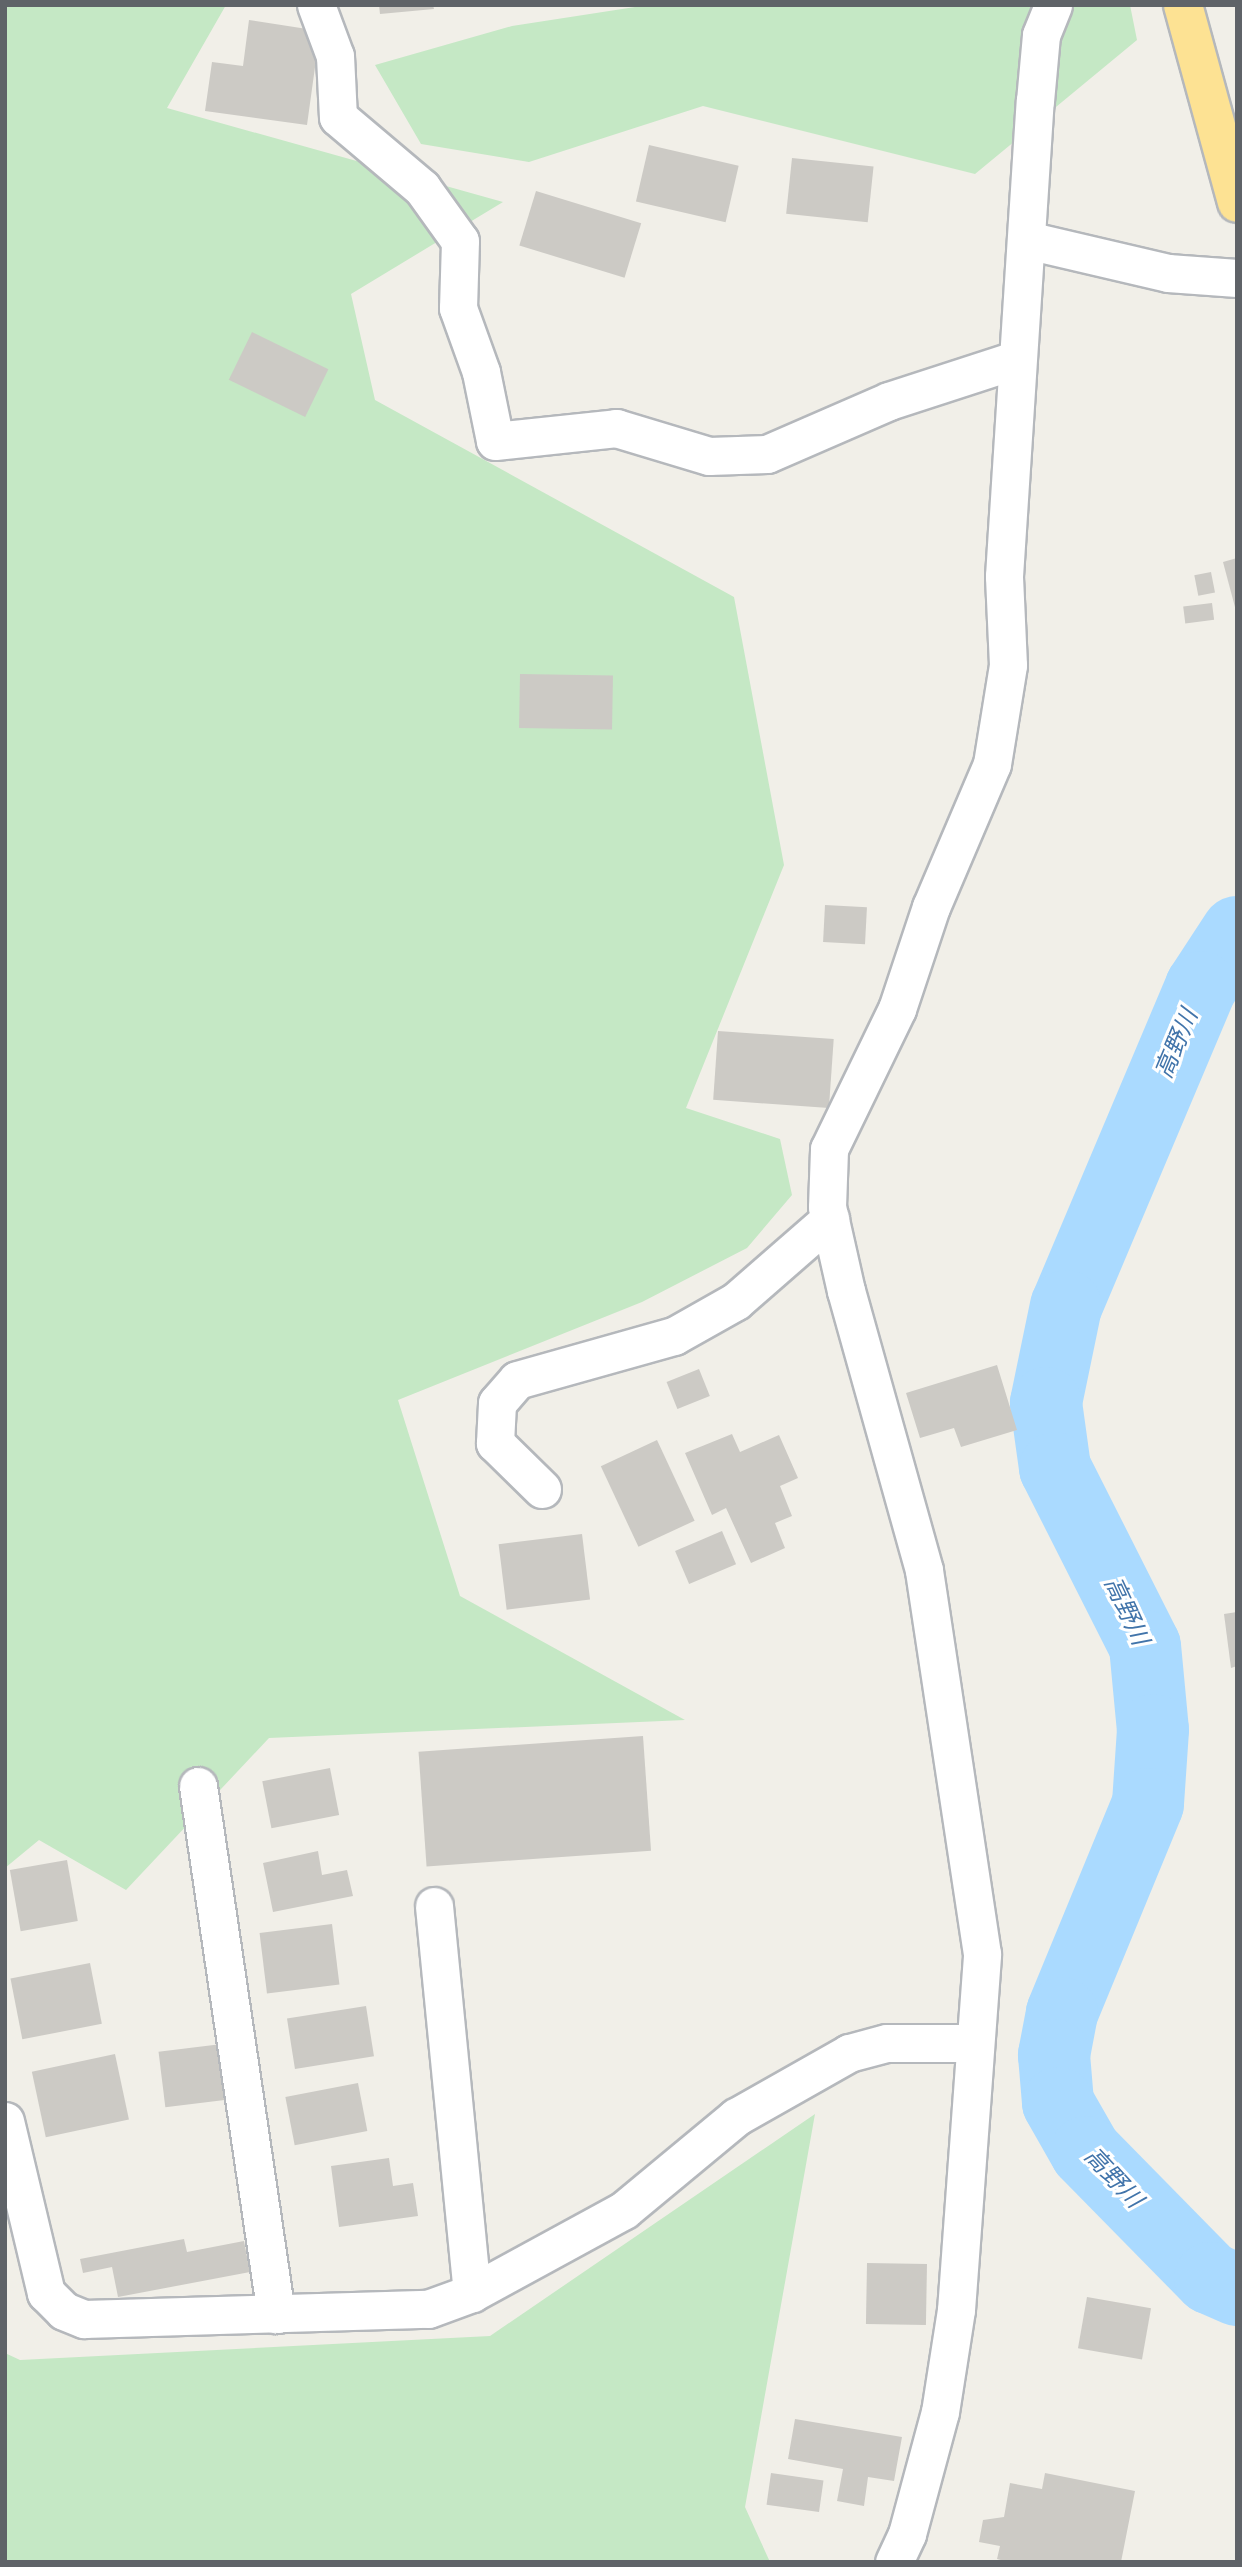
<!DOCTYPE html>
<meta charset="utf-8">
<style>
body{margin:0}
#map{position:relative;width:1242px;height:2567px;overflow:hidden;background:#f1efe8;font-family:"Work Sans","Noto Sans JP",sans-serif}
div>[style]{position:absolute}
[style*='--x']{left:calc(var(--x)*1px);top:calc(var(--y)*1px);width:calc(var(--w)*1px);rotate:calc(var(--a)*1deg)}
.green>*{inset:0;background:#c5e8c5}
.river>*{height:72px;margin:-36px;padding:0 36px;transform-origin:36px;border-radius:36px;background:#aadaff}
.building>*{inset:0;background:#cccac5;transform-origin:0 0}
.roads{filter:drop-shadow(2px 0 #b5b8bc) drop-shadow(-2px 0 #b5b8bc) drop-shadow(0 2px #b5b8bc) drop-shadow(0 -2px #b5b8bc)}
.minor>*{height:37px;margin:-18.5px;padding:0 18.5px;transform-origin:18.5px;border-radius:18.5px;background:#fff}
.motorway>*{height:38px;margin:-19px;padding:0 19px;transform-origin:19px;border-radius:19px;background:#fde293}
span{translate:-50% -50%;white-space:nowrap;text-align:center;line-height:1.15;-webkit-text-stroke:6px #fff;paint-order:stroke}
.water-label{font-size:24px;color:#4174aa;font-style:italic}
.frame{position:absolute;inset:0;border:7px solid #5f6368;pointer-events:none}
</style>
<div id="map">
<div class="green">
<i style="clip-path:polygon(5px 5px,226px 5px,167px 108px,503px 202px,351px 294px,375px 400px,734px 597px,784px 865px,686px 1108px,780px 1139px,792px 1195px,747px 1248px,642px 1302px,398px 1400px,460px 1596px,685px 1720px,269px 1738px,126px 1890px,39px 1840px,5px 1868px)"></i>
<i style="clip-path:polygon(648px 5px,1130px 5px,1137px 40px,975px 174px,703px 106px,529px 162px,421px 144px,375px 65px,512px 26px)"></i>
<i style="clip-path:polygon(815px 2114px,745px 2507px,770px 2562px,5px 2562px,5px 2353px,20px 2360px,490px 2336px)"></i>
</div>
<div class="river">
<i style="--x:1237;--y:932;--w:66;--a:123.2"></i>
<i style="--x:1201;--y:987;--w:346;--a:112.9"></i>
<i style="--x:1066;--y:1306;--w:99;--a:101.7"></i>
<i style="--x:1046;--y:1403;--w:66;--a:82.1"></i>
<i style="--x:1055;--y:1468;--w:199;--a:63.2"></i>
<i style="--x:1145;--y:1646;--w:84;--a:84.6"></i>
<i style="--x:1153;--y:1730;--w:74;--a:93.9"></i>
<i style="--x:1148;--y:1804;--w:226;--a:112.4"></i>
<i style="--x:1062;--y:2013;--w:43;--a:100.8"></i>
<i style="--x:1054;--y:2055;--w:48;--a:85.2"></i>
<i style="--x:1058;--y:2103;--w:56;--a:60.3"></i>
<i style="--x:1086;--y:2152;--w:177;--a:45.5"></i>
<i style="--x:1210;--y:2278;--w:30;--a:24"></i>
</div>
<div class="building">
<i style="clip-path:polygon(379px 5px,433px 5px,434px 9px,380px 14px)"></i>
<i style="clip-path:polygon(249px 20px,320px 31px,307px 125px,205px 111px,212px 62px,243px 66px)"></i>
<i style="left:649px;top:145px;width:92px;height:58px;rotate:13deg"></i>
<i style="left:792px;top:158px;width:82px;height:56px;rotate:6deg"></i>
<i style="left:536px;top:191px;width:110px;height:57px;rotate:17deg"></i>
<i style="left:252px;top:332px;width:85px;height:53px;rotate:26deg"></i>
<i style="clip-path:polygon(1237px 558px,1237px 611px,1236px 611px,1223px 562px)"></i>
<i style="left:1211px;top:572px;width:21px;height:17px;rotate:79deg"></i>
<i style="left:1212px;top:603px;width:17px;height:29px;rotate:83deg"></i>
<i style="left:520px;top:674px;width:93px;height:54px;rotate:1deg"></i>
<i style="left:825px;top:905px;width:42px;height:37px;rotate:3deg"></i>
<i style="left:718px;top:1031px;width:116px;height:69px;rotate:4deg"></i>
<i style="clip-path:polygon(997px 1365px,1017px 1430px,961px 1447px,954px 1428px,920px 1438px,906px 1393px)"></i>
<i style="left:699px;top:1369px;width:29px;height:35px;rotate:68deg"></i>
<i style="clip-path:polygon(732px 1434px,740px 1452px,779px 1435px,798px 1478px,780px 1486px,792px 1516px,775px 1523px,785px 1548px,751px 1563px,726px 1508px,712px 1515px,685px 1453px)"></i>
<i style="left:657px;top:1440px;width:89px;height:62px;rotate:65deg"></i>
<i style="left:722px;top:1531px;width:36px;height:51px;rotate:67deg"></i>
<i style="left:582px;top:1534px;width:66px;height:84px;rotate:83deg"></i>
<i style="clip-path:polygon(1237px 1612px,1237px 1666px,1231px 1668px,1224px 1614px)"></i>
<i style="left:643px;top:1736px;width:115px;height:225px;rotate:86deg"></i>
<i style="left:330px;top:1768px;width:48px;height:69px;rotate:79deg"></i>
<i style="clip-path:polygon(318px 1851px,322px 1875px,347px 1870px,353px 1896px,273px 1912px,263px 1863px)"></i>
<i style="left:67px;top:1860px;width:62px;height:58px;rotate:80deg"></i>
<i style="left:332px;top:1924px;width:61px;height:73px;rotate:83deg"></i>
<i style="left:90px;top:1963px;width:62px;height:81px;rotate:79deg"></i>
<i style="left:366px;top:2006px;width:51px;height:80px;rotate:81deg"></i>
<i style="left:230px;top:2043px;width:56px;height:72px;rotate:83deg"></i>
<i style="left:115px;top:2054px;width:67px;height:85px;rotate:78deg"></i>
<i style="left:358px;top:2083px;width:49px;height:74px;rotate:79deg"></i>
<i style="clip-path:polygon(389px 2158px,393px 2186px,413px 2183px,418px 2216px,339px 2227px,331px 2166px)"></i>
<i style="clip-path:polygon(184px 2239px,187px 2252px,244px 2241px,250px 2272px,118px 2297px,112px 2267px,83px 2273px,80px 2259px)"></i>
<i style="left:867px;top:2263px;width:60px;height:61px;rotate:1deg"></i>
<i style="left:1087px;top:2297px;width:65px;height:52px;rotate:10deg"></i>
<i style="clip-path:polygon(795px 2419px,902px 2437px,894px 2481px,868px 2477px,864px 2506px,837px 2501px,843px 2469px,788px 2459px)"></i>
<i style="left:771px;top:2473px;width:53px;height:32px;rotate:8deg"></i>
<i style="clip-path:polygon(1045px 2473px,1135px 2491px,1121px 2562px,1008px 2562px,997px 2559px,1000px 2546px,979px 2542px,983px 2520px,1004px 2517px,1010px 2483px,1042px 2489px)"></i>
</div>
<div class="roads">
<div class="minor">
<i style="--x:316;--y:5;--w:54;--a:69.6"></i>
<i style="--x:335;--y:56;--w:61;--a:87.2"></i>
<i style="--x:338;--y:117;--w:110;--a:40.2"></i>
<i style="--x:422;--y:188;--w:65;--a:54.4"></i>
<i style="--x:460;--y:241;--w:67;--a:91.7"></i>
<i style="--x:458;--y:308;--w:68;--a:70.2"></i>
<i style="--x:481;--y:372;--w:70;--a:78.5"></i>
<i style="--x:495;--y:441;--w:122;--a:-6.1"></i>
<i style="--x:616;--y:428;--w:97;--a:16.8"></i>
<i style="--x:709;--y:456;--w:58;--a:-2"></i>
<i style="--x:767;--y:454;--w:133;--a:-23.5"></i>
<i style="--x:889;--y:401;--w:133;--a:-18"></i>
<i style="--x:1027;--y:240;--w:145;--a:13.2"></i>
<i style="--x:1168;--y:273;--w:69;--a:4.1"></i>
<i style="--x:542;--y:1489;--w:66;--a:-135.6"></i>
<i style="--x:495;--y:1443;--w:40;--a:-87.1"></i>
<i style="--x:497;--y:1403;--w:30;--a:-49"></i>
<i style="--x:517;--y:1380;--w:163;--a:-15.7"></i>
<i style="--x:674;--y:1336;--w:71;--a:-29.4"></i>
<i style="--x:736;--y:1301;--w:125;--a:-41.1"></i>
<i style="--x:198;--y:1786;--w:534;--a:81.6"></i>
<i style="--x:434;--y:1906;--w:389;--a:84.4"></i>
<i style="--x:5;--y:2121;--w:177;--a:76.6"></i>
<i style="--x:46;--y:2293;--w:25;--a:45"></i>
<i style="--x:64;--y:2311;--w:22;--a:22"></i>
<i style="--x:84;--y:2319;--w:344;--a:-1.7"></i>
<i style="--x:428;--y:2309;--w:47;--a:-20"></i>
<i style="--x:472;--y:2293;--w:173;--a:-28.6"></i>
<i style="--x:624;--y:2210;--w:146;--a:-39.7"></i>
<i style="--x:736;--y:2117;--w:130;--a:-29.5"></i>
<i style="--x:849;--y:2053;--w:39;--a:-15"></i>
<i style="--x:887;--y:2043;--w:88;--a:0"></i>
<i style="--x:894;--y:2562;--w:31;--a:-65"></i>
<i style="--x:907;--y:2534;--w:126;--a:-74.9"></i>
<i style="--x:940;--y:2412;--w:103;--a:-81.1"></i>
<i style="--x:956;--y:2310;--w:357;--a:-85.8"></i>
<i style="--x:982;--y:1954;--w:388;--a:-98.6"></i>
<i style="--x:924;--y:1570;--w:290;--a:-105.6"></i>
<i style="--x:846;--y:1291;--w:86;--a:-102.7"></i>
<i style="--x:827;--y:1207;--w:58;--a:-88"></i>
<i style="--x:829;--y:1149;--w:156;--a:-64.1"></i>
<i style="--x:897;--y:1009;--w:108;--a:-71.6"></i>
<i style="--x:931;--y:907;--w:155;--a:-66.9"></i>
<i style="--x:992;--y:764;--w:100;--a:-80.8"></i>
<i style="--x:1008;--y:665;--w:89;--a:-92.6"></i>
<i style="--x:1004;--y:576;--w:476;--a:-86.3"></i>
<i style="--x:1035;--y:101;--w:66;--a:-84.8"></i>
<i style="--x:1041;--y:35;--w:32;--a:-68"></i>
</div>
<div class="motorway">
<i style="--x:1183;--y:5;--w:205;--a:74.7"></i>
</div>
</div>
<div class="water-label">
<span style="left:1177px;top:1044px;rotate:-67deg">高野川</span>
<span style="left:1126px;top:1611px;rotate:65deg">高野川</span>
<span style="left:1113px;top:2178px;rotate:47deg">高野川</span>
</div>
<div class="frame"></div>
</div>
